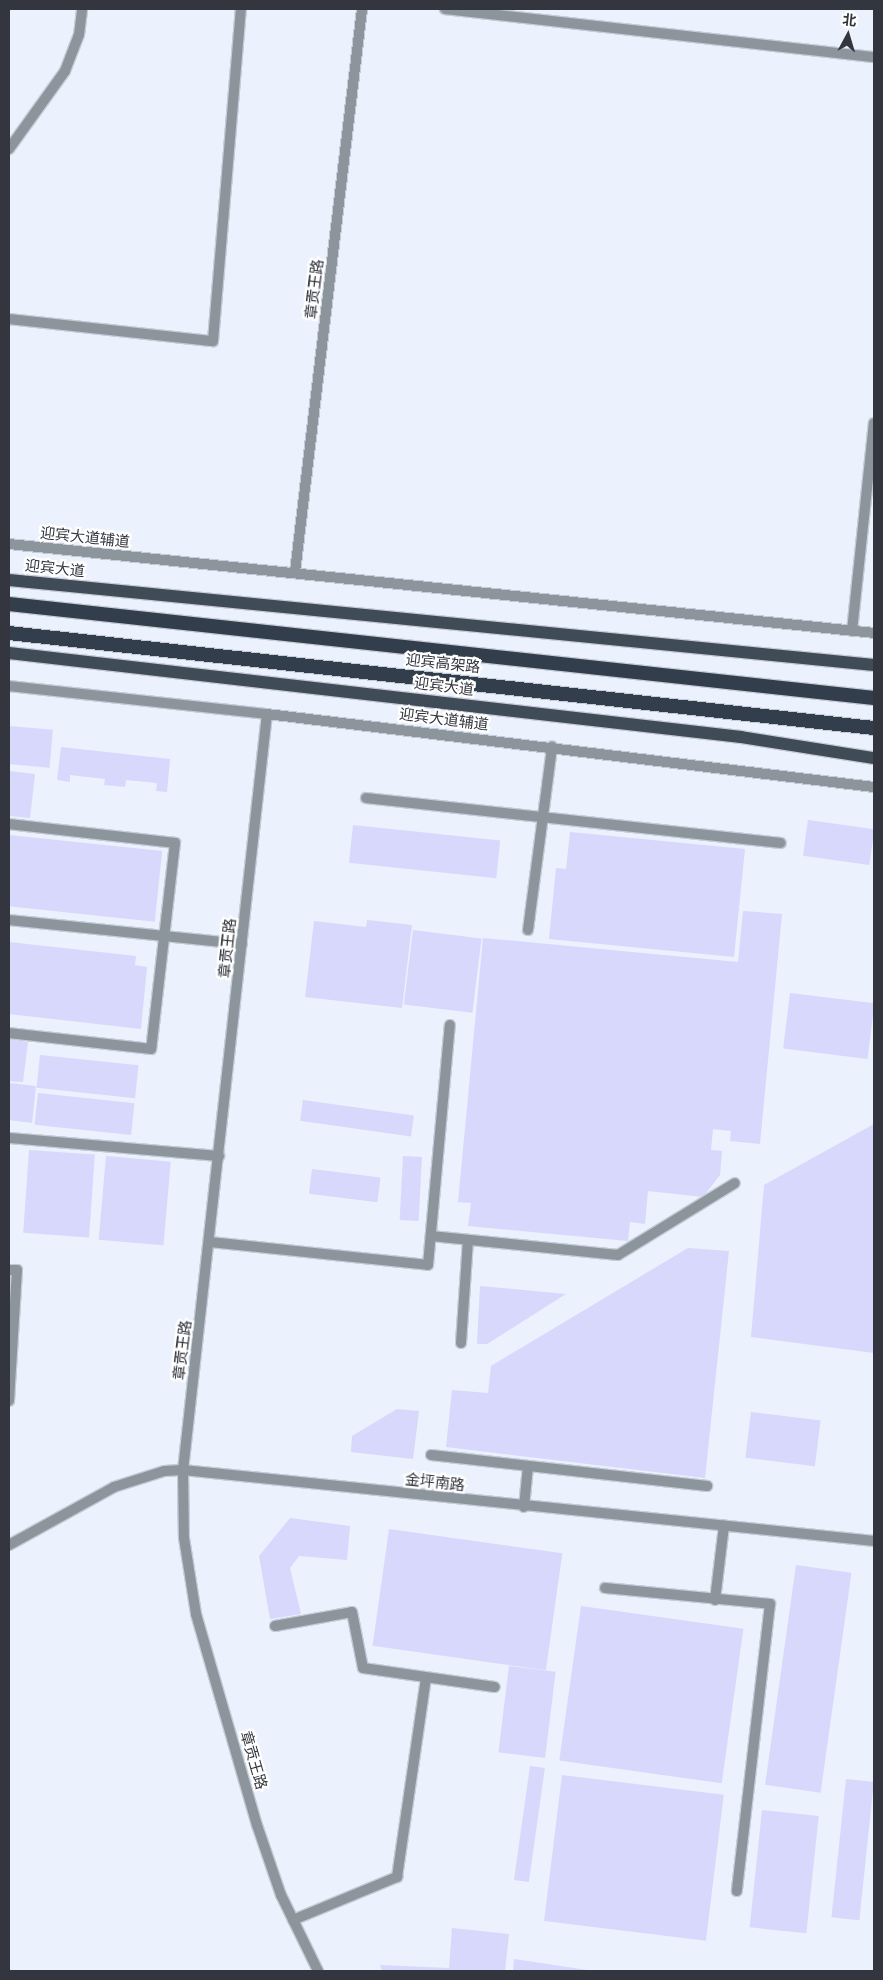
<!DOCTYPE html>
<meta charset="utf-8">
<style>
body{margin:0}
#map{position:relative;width:883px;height:1980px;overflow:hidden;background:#ebf1fd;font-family:Barlow,"Noto Sans SC",sans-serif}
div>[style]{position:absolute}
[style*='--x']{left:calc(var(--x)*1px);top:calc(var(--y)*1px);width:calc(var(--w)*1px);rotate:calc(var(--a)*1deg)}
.building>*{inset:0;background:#d7d8fc;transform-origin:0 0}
.roads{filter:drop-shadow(1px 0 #c6ccd7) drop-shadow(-1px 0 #c6ccd7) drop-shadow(0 1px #c6ccd7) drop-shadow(0 -1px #c6ccd7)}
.minor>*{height:10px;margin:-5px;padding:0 5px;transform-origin:5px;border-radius:5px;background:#8d959c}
.tertiary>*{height:10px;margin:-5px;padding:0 5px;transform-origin:5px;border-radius:5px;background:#8d959c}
.primary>*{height:12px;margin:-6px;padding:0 6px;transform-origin:6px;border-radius:6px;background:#3f4b57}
.trunk>*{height:14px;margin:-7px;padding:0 7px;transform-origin:7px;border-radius:7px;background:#323e4b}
span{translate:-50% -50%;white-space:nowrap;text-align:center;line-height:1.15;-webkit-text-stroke:4.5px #fff;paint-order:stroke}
.street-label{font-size:15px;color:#33363e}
.frame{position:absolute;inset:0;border:10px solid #33363e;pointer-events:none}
.north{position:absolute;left:823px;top:10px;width:50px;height:50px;-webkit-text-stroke:4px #fff;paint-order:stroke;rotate:6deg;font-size:14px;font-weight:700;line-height:20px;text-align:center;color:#33363e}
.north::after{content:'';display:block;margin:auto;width:18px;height:22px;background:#33363e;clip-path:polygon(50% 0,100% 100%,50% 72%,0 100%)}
</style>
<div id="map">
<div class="building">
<i style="left:9px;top:726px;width:44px;height:38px;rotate:5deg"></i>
<i style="clip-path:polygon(61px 747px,170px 759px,167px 792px,156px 791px,157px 783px,126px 780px,125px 787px,104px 785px,105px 779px,70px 775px,70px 782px,57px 780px)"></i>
<i style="clip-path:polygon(9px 771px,35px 774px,30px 818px,9px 816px)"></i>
<i style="left:808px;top:820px;width:67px;height:36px;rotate:8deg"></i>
<i style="left:353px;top:825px;width:148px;height:38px;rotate:6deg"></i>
<i style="clip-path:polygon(570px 832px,745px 849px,734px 957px,549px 939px,556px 868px,566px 869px)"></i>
<i style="left:9px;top:835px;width:154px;height:71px;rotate:6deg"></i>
<i style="clip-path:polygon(743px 911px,782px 914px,760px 1144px,730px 1141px,731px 1131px,713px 1129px,711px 1150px,722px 1151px,720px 1175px,703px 1197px,648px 1191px,645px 1224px,630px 1222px,628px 1241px,468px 1226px,471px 1203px,458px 1202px,483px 938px,738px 962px)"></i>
<i style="clip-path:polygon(367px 920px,412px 925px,402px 1008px,305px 997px,314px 921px,366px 927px)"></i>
<i style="left:413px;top:930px;width:69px;height:75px;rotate:7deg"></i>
<i style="clip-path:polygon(9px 942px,136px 956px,135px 965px,147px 967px,141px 1029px,9px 1014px)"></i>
<i style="left:790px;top:993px;width:85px;height:56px;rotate:7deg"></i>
<i style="clip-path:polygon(9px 1039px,28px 1042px,23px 1082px,9px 1081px)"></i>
<i style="left:40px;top:1055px;width:99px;height:33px;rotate:6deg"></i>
<i style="clip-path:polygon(9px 1083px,36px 1086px,32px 1123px,9px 1120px)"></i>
<i style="left:38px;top:1093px;width:97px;height:32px;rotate:6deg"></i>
<i style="left:303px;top:1100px;width:112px;height:21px;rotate:8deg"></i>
<i style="clip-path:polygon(874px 1124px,874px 1353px,751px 1337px,764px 1185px)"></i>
<i style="left:29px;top:1150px;width:66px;height:83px;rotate:4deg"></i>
<i style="left:106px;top:1156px;width:65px;height:84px;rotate:5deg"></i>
<i style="left:403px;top:1156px;width:19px;height:64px;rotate:3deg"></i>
<i style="left:312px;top:1169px;width:69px;height:25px;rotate:7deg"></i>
<i style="clip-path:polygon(688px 1248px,729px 1251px,705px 1478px,446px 1447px,452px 1390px,488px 1393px,491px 1366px)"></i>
<i style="clip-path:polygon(480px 1286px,566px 1294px,487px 1344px,477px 1344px)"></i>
<i style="clip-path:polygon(397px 1409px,419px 1411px,413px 1459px,351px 1452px,352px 1436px)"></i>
<i style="left:751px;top:1412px;width:70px;height:46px;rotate:7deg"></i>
<i style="clip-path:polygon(290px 1518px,350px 1526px,347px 1560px,299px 1556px,290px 1568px,301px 1614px,270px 1619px,259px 1556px)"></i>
<i style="left:389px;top:1529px;width:175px;height:118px;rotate:8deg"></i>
<i style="left:796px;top:1565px;width:56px;height:222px;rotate:8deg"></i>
<i style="left:581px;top:1606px;width:164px;height:156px;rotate:8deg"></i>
<i style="left:509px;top:1666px;width:47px;height:87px;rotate:7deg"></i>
<i style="left:530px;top:1766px;width:15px;height:115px;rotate:8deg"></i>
<i style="left:562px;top:1775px;width:163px;height:147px;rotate:7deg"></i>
<i style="left:846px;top:1779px;width:28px;height:139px;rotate:6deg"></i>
<i style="left:762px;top:1810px;width:57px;height:118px;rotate:6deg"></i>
<i style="clip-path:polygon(452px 1928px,509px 1934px,505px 1971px,382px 1971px,380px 1965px,449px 1968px)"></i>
<i style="clip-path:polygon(514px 1959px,587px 1970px,587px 1971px,513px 1971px)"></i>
</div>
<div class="roads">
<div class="minor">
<i style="--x:445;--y:9;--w:432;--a:6.4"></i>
<i style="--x:9;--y:149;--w:96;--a:-54.3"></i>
<i style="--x:65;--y:71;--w:39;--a:-69"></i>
<i style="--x:79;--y:35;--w:26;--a:-83"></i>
<i style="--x:9;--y:319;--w:205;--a:6.2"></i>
<i style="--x:213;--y:341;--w:333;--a:-85.2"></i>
<i style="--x:852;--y:631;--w:209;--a:-84"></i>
<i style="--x:366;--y:798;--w:417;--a:6.2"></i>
<i style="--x:9;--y:824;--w:167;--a:6.5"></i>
<i style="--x:175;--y:843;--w:207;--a:96.6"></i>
<i style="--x:151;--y:1049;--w:143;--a:-173.6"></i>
<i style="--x:9;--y:920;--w:234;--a:5.9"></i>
<i style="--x:528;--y:930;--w:185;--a:-82.5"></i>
<i style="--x:9;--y:1138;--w:211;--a:4.9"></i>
<i style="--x:431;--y:1236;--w:188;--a:5.8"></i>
<i style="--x:618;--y:1255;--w:137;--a:-31.6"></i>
<i style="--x:210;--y:1242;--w:219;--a:6"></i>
<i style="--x:428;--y:1265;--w:241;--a:-84.8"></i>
<i style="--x:9;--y:1270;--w:8;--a:0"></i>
<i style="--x:17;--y:1270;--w:131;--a:93.5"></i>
<i style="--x:461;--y:1343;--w:103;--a:-86.1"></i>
<i style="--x:431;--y:1455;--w:278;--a:6.4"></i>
<i style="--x:524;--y:1507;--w:41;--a:-84.4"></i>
<i style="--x:605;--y:1588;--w:166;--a:5.5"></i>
<i style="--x:770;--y:1604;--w:289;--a:96.6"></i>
<i style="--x:715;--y:1600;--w:75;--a:-83.1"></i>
<i style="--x:275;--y:1626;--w:78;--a:-10.3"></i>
<i style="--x:352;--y:1612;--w:57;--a:78.9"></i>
<i style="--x:363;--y:1668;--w:133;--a:8.2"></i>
<i style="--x:293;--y:1920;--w:113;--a:-22.5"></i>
<i style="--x:397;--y:1877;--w:200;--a:-81.7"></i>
</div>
<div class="tertiary">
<i style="--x:9;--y:544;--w:870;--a:5.87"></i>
<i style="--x:295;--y:572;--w:567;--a:-83.21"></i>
<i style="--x:9;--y:686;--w:260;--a:6.2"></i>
<i style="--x:267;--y:714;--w:611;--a:6.86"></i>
<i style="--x:267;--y:714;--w:761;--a:96.34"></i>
<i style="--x:183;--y:1470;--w:68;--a:89.2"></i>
<i style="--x:184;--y:1538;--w:77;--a:81"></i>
<i style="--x:196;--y:1614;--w:220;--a:73.9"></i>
<i style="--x:257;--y:1825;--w:74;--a:71.1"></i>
<i style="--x:281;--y:1895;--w:85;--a:64"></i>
<i style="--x:9;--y:1545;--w:120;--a:-28.9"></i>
<i style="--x:114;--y:1487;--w:52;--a:-17.7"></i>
<i style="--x:164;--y:1471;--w:19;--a:-3"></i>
<i style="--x:183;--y:1470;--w:695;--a:5.87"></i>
</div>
<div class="primary">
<i style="--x:9;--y:580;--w:869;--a:5.61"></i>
<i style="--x:9;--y:653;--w:737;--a:6.55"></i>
<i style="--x:741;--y:737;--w:135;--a:9"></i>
</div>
<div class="trunk">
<i style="--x:9;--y:604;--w:870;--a:6.2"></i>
<i style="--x:9;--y:633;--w:870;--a:6.27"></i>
</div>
</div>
<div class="street-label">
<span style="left:314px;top:289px;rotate:-83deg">章贡王路</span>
<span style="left:85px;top:537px;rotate:6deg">迎宾大道辅道</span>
<span style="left:55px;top:568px;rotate:6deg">迎宾大道</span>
<span style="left:443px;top:663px;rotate:6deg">迎宾高架路</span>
<span style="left:444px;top:686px;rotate:7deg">迎宾大道</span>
<span style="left:444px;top:719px;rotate:7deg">迎宾大道辅道</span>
<span style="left:227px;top:948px;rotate:-84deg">章贡王路</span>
<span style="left:182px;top:1350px;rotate:-83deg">章贡王路</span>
<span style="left:435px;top:1482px;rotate:6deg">金坪南路</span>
<span style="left:254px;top:1760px;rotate:74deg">章贡王路</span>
</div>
<div class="frame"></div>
<div class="north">北</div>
</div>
